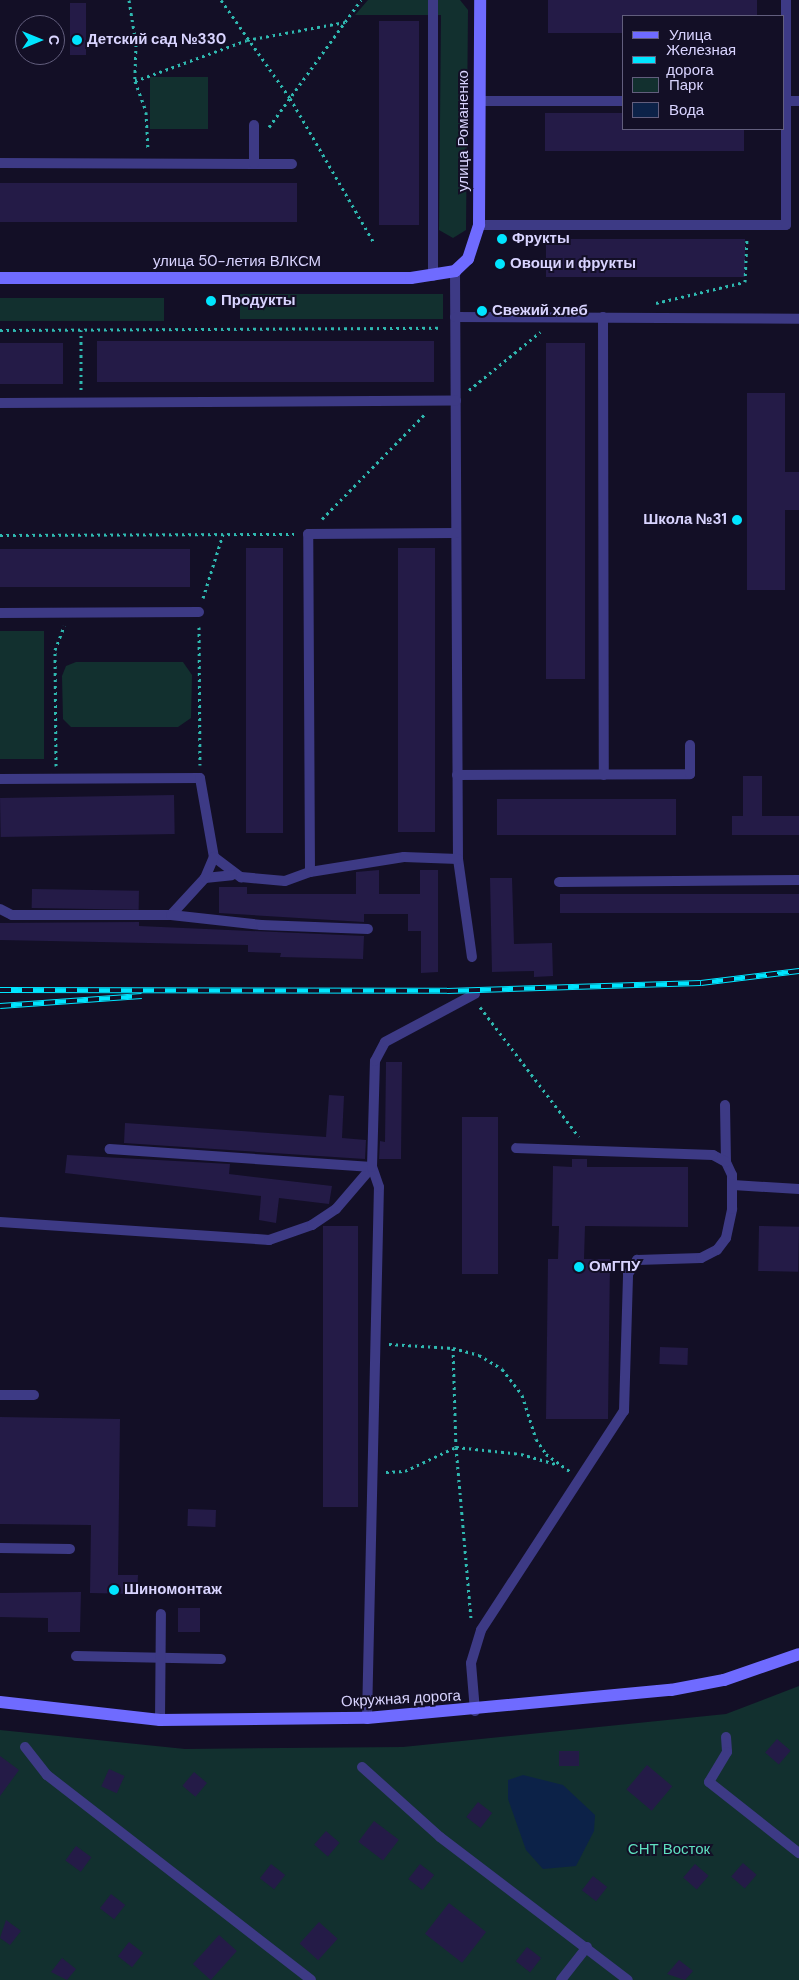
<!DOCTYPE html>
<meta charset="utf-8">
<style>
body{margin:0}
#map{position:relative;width:799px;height:1980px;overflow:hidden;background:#130f26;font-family:"DM Sans",sans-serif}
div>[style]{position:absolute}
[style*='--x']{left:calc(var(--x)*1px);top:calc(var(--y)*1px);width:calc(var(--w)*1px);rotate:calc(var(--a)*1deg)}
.green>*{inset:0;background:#12302f;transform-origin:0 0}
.water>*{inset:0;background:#0c2248}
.building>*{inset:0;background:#241b47;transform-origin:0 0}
.path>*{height:3px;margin-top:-1.5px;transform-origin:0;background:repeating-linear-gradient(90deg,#2fb8b0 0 2.5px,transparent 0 6.5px)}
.service>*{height:10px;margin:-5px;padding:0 5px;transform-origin:5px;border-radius:5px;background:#3d3a85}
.secondary>*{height:12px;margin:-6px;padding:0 6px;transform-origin:6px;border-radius:6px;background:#6f6bff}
.rail>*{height:5.5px;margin-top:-2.75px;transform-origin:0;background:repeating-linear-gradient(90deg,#130f26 0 11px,#00e5ff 0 22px);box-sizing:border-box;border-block:1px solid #00e5ff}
.dots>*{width:14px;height:14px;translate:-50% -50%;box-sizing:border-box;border:2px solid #130f26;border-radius:50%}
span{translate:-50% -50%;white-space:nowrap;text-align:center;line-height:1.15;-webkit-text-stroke:4px #130f26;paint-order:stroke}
.poi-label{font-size:15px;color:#d9d4ff;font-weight:700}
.left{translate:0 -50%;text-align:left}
.right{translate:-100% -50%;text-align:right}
.street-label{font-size:15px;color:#d9d4ff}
.park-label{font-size:15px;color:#5fe0c0}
.legend{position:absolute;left:622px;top:15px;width:162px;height:115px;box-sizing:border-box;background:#130f26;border:1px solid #625e7d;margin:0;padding:6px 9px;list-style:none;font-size:15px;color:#d9d4ff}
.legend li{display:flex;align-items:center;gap:10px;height:25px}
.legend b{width:25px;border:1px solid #625e7d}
.north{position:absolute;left:15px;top:15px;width:50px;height:50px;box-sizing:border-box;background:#130f26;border:1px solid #625e7d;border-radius:50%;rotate:90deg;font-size:14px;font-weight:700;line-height:20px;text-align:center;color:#d9d4ff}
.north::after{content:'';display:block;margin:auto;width:18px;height:22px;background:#00e5ff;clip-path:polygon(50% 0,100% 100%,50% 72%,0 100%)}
</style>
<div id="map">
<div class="green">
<i style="clip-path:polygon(368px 0,460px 0,468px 10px,466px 230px,453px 238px,439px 230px,441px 15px,355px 15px)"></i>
<i style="left:150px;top:77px;width:58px;height:52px"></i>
<i style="left:240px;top:294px;width:203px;height:25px"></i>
<i style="left:0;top:298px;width:164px;height:23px"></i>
<i style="left:44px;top:631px;width:128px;height:44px;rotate:90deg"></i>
<i style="clip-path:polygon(76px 662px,183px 662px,192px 675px,191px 718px,178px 727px,71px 727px,63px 719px,62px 676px,66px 666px)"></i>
<i style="clip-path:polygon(799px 1686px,799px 1980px,0 1980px,0 1730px,185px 1749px,403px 1747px,726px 1714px)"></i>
</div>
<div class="water">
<i style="clip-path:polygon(523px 1775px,563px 1785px,595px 1815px,594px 1831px,576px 1866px,543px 1869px,526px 1850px,508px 1799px,508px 1780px)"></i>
</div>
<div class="building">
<i style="clip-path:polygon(548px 0,757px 0,757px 16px,623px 16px,623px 33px,548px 33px)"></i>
<i style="left:70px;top:3px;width:16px;height:52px"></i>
<i style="left:379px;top:21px;width:40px;height:204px"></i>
<i style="clip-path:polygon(545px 113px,623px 113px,623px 129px,744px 129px,744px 151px,545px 151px)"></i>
<i style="left:0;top:183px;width:297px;height:39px"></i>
<i style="left:546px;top:239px;width:199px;height:38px"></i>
<i style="left:434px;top:341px;width:41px;height:337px;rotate:90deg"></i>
<i style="left:63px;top:343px;width:41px;height:63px;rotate:90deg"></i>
<i style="left:546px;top:343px;width:39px;height:336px"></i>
<i style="clip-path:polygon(747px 393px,785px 393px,785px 472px,799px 472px,799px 510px,785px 510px,785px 590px,747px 590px)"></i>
<i style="left:283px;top:548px;width:285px;height:37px;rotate:90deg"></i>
<i style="left:398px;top:548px;width:37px;height:284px"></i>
<i style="left:190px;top:549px;width:38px;height:190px;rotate:90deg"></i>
<i style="clip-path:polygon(743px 776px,762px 776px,762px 816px,799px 816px,799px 835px,732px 835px,732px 816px,743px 816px)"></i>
<i style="left:174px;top:795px;width:39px;height:174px;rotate:89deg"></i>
<i style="left:676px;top:799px;width:36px;height:179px;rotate:90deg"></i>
<i style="clip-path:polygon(379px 870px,379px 894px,420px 894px,420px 870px,438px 870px,438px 972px,421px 973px,421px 931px,408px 931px,408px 914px,364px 914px,364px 922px,219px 913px,219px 887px,247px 887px,247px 894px,356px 894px,356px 872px)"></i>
<i style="clip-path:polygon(490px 878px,512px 878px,514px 944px,552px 943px,553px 976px,534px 977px,534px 971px,492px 972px)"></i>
<i style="left:32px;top:889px;width:107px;height:19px;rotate:1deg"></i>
<i style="left:799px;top:894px;width:19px;height:239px;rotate:90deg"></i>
<i style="clip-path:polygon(139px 922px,139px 926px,364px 936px,363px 959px,280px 957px,281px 953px,248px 952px,248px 945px,0 940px,0 923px)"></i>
<i style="clip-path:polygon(386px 1062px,402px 1062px,401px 1159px,379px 1159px,380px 1141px,385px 1142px)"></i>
<i style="clip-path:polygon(329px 1095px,344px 1096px,342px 1138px,366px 1140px,365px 1159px,124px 1143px,125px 1123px,326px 1137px)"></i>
<i style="left:462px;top:1117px;width:36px;height:157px"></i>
<i style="clip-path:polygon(67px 1155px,230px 1164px,229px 1174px,332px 1186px,329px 1204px,279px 1198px,276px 1223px,259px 1220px,261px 1196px,65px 1173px)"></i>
<i style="clip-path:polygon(572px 1159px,587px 1159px,587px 1167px,688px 1167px,688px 1227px,585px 1226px,584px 1259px,610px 1259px,608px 1419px,546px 1419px,548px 1259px,558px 1259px,559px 1226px,552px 1226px,553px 1166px,572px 1167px)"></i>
<i style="left:323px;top:1226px;width:35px;height:281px"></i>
<i style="left:759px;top:1226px;width:40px;height:45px;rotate:1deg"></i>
<i style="left:660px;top:1347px;width:28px;height:17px;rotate:2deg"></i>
<i style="clip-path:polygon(0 1417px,120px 1419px,118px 1575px,138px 1575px,137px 1594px,90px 1593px,91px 1525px,0 1524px)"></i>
<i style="left:188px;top:1509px;width:28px;height:17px;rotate:2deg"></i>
<i style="clip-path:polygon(81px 1592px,80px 1632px,48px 1632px,48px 1618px,0 1617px,0 1593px)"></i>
<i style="left:178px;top:1608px;width:22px;height:24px"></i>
<i style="left:777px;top:1739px;width:18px;height:18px;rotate:41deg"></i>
<i style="left:559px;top:1751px;width:20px;height:15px"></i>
<i style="clip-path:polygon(0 1756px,19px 1770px,0 1796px)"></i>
<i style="left:647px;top:1765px;width:33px;height:32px;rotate:40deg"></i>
<i style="left:109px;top:1769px;width:17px;height:19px;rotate:24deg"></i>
<i style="left:194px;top:1772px;width:17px;height:18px;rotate:40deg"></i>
<i style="left:478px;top:1802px;width:18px;height:19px;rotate:38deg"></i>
<i style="left:374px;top:1821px;width:31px;height:26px;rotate:37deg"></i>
<i style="left:326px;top:1831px;width:18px;height:18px;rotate:41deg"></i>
<i style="left:76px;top:1846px;width:19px;height:18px;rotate:36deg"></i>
<i style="left:743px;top:1863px;width:18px;height:18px;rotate:41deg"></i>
<i style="left:271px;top:1864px;width:18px;height:18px;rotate:38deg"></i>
<i style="left:420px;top:1864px;width:18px;height:19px;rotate:38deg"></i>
<i style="left:695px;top:1864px;width:18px;height:18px;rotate:41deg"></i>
<i style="left:593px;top:1876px;width:18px;height:18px;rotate:38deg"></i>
<i style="left:111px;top:1894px;width:18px;height:18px;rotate:38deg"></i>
<i style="left:449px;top:1903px;width:47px;height:39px;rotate:38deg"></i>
<i style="clip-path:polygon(6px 1920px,21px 1931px,10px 1945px,0 1938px)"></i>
<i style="left:319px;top:1922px;width:25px;height:29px;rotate:42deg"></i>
<i style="left:219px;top:1935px;width:24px;height:39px;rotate:42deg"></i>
<i style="left:129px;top:1942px;width:18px;height:18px;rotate:38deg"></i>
<i style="left:527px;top:1947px;width:18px;height:18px;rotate:38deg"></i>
<i style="clip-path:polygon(62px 1958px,76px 1969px,67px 1980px,51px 1972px)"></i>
<i style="clip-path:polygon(679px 1960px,693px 1971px,685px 1980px,667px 1974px)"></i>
</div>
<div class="path">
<i style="--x:129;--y:0;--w:45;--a:81"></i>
<i style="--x:136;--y:44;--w:37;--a:92"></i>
<i style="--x:135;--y:81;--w:33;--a:70"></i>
<i style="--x:146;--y:112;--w:37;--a:87"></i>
<i style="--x:221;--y:0;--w:120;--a:54.9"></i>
<i style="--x:290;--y:98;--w:168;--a:59.9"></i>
<i style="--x:135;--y:81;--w:119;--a:-20.1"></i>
<i style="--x:247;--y:40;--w:100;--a:-10.4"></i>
<i style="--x:269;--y:127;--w:157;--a:-54.1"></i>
<i style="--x:656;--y:303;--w:91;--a:-13.3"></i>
<i style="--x:745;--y:282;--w:44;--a:-87.4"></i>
<i style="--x:0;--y:330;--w:442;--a:-0.3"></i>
<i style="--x:81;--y:390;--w:60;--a:-90"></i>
<i style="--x:469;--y:390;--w:92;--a:-39.2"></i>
<i style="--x:322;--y:519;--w:146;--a:-45.6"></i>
<i style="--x:0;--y:535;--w:294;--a:-0.2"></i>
<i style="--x:203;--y:598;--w:67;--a:-72.6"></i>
<i style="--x:199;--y:627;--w:138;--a:89.6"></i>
<i style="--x:56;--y:766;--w:116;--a:-90.5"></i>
<i style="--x:55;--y:650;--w:26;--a:-69"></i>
<i style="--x:480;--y:1007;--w:163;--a:52.7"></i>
<i style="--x:389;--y:1344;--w:64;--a:3.6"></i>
<i style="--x:453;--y:1348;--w:27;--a:15"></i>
<i style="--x:479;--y:1355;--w:27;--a:31"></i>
<i style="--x:502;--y:1369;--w:33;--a:52"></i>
<i style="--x:522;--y:1395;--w:46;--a:72.3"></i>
<i style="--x:536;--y:1439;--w:18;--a:56"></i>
<i style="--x:546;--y:1454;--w:29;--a:36"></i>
<i style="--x:453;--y:1348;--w:99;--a:88.3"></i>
<i style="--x:456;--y:1447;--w:173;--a:85"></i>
<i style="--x:386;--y:1472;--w:19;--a:-3"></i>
<i style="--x:405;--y:1471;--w:56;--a:-25.2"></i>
<i style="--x:456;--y:1447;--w:65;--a:6.1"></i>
<i style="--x:521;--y:1454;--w:37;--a:16"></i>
</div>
<div class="service">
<i style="--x:433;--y:0;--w:276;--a:90"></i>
<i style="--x:480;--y:101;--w:143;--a:0"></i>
<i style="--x:783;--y:101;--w:16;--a:0"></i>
<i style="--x:0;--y:163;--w:292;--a:0.2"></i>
<i style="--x:254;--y:164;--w:39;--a:-90"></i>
<i style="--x:479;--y:225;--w:307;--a:0"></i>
<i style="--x:786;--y:225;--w:225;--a:-90"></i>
<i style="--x:455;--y:271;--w:588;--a:89.71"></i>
<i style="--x:458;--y:859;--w:99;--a:81.9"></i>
<i style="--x:455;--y:317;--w:344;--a:0.3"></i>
<i style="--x:603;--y:317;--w:458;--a:89.9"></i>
<i style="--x:0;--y:403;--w:456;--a:-0.3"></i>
<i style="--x:0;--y:613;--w:199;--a:-0.3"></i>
<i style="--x:457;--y:775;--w:233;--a:-0.2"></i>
<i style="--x:690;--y:774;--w:29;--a:-90"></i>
<i style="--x:0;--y:779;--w:200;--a:-0.3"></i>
<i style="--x:200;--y:778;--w:80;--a:80"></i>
<i style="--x:214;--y:857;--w:34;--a:37"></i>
<i style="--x:241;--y:877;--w:44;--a:5.2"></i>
<i style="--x:285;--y:881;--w:27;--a:-20"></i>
<i style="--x:310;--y:872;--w:95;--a:-9.1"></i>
<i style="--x:404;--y:857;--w:54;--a:2.1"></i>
<i style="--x:310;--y:872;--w:338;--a:-90.3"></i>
<i style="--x:308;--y:534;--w:148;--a:-0.4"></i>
<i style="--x:205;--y:878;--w:27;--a:-6"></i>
<i style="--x:559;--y:882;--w:240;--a:-0.5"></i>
<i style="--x:0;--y:909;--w:13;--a:27"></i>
<i style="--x:12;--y:915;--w:159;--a:0"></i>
<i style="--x:171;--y:915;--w:50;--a:-47.4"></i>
<i style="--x:205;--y:878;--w:23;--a:-67"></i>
<i style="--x:171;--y:915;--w:91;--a:6.3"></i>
<i style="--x:261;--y:925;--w:107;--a:2.1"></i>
<i style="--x:725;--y:1105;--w:57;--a:89"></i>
<i style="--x:733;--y:1185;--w:66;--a:3.5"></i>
<i style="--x:0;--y:1222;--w:270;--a:3.8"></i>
<i style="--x:269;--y:1240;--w:46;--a:-19.2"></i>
<i style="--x:312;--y:1225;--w:29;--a:-34"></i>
<i style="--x:336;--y:1209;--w:55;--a:-49.4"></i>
<i style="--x:372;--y:1167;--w:263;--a:-176.1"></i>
<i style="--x:0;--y:1395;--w:34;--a:0"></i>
<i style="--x:0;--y:1548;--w:70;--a:0.8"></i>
<i style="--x:76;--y:1656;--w:145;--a:1.2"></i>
<i style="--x:475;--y:1711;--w:48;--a:-94.8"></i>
<i style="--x:471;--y:1663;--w:34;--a:-73"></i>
<i style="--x:481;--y:1630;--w:262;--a:-56.9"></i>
<i style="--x:624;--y:1411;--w:137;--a:-88.3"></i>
<i style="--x:628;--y:1274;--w:17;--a:-57"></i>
<i style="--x:637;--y:1260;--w:64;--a:-1.8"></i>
<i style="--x:701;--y:1258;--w:18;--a:-27"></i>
<i style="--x:717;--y:1250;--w:15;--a:-53"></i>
<i style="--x:726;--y:1238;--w:30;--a:-78"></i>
<i style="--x:732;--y:1209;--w:34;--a:-90"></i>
<i style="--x:732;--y:1175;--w:14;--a:-115"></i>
<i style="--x:726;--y:1162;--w:15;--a:-152"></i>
<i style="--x:713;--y:1155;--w:197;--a:-178"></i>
<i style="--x:367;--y:1718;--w:531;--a:-88.71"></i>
<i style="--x:379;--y:1187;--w:21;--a:-109"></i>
<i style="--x:372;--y:1167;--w:106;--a:-88.4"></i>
<i style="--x:375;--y:1061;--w:21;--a:-62"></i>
<i style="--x:385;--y:1042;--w:102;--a:-28.1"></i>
<i style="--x:160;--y:1720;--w:106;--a:-89.5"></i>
<i style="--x:726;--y:1737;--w:15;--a:86"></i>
<i style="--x:727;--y:1752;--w:35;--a:121"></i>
<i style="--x:709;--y:1782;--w:115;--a:38.3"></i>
<i style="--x:25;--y:1747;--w:36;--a:52"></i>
<i style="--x:47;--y:1775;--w:334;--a:37.8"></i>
<i style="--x:362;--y:1767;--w:105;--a:41.9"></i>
<i style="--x:440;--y:1837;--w:236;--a:37.3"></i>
<i style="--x:561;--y:1980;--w:42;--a:-51.8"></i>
</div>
<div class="secondary">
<i style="--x:0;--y:278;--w:411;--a:0"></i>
<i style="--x:411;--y:278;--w:45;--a:-9"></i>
<i style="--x:455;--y:271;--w:18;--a:-43"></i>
<i style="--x:468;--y:259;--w:36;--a:-72"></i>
<i style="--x:479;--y:225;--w:225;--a:-89.7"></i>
<i style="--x:0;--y:1702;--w:161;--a:6.4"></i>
<i style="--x:160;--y:1720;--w:207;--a:-0.6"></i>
<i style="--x:367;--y:1718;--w:305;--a:-5.3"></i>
<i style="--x:671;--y:1690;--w:54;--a:-10.7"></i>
<i style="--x:724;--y:1680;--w:79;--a:-19.1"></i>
</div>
<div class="rail">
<i style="--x:0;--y:990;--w:447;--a:0.1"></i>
<i style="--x:447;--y:991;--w:254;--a:-1.8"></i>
<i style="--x:701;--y:983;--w:99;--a:-7"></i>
<i style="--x:0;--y:1006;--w:142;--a:-4"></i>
</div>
<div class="dots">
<i style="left:77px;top:40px;background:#00e5ff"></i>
<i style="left:502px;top:239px;background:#00e5ff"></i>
<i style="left:500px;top:264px;background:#00e5ff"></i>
<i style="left:211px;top:301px;background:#00e5ff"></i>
<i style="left:482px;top:311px;background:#00e5ff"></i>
<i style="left:737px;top:520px;background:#00e5ff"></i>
<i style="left:579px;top:1267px;background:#00e5ff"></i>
<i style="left:114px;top:1590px;background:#00e5ff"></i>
</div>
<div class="poi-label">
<span class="left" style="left:87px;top:40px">Детский сад №330</span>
<span class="left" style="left:512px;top:239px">Фрукты</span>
<span class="left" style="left:510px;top:264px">Овощи и фрукты</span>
<span class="left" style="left:221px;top:301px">Продукты</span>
<span class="left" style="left:492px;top:311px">Свежий хлеб</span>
<span class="right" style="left:727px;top:520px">Школа №31</span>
<span class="left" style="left:589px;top:1267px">ОмГПУ</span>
<span class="left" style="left:124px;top:1590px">Шиномонтаж</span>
</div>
<div class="street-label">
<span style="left:464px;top:131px;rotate:-90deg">улица Романенко</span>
<span style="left:237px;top:262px">улица 50-летия ВЛКСМ</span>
<span style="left:401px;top:1699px;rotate:-3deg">Окружная дорога</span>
</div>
<div class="park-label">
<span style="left:669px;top:1850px">СНТ Восток</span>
</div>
<ul class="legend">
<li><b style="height:6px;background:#6f6bff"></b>Улица</li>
<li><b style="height:6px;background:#00e5ff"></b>Железная дорога</li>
<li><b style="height:14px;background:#12302f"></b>Парк</li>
<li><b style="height:14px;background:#0c2248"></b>Вода</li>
</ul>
<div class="north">С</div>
</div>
